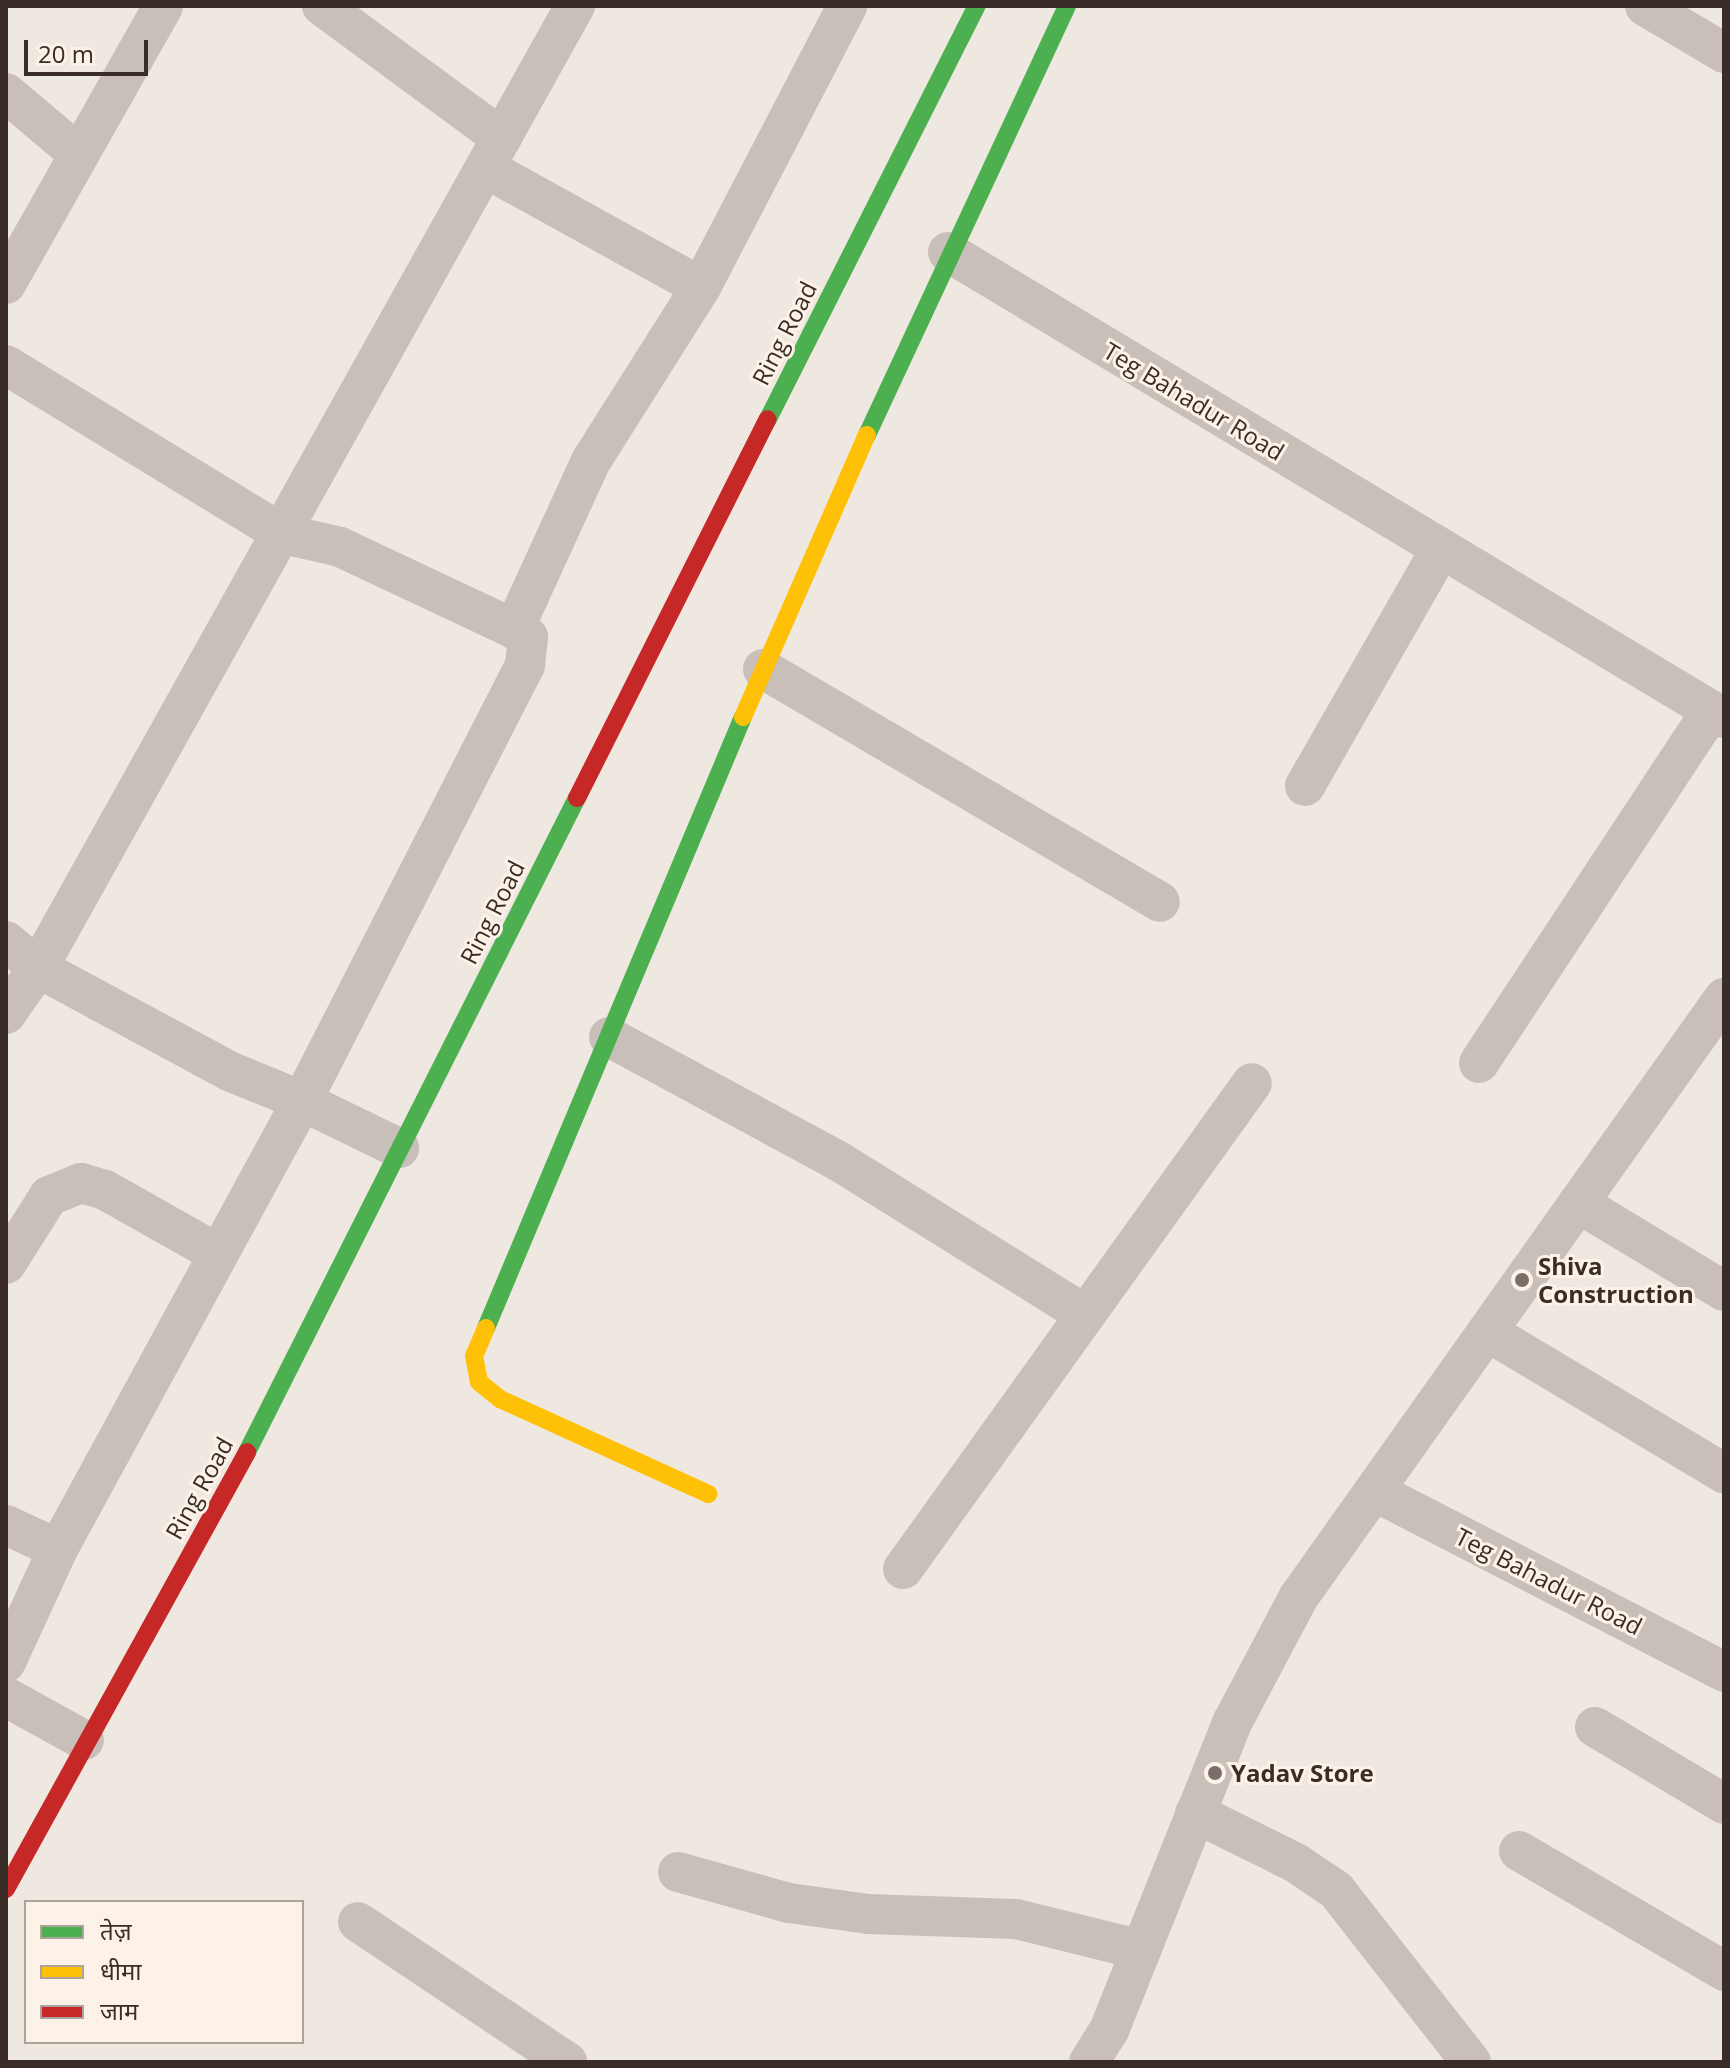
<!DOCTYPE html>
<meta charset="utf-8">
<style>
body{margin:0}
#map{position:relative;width:1730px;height:2068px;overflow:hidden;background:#efe8e1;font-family:"Open Sans","Noto Sans Devanagari",sans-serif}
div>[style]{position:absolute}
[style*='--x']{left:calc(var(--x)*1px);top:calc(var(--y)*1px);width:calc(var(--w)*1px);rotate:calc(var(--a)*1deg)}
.street>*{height:40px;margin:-20px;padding:0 20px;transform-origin:20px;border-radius:20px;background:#c8bfb9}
.fast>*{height:18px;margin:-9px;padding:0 9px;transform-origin:9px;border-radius:9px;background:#4caf50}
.slow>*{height:18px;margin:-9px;padding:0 9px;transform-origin:9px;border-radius:9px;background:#ffc107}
.jam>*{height:18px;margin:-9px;padding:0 9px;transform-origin:9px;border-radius:9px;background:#c62828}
.dots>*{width:22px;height:22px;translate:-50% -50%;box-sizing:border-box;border:4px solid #fcf2e8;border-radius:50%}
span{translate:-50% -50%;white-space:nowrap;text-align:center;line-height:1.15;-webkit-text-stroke:6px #fcf2e8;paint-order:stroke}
.street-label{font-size:24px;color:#3a2c27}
.poi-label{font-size:24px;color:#3a2c27;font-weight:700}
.left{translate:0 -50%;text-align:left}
.frame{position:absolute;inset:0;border:8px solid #3a2c27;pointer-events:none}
.legend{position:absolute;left:24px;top:1900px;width:280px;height:144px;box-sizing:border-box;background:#fcf2e8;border:2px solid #aea39b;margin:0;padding:10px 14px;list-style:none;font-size:24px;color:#3a2c27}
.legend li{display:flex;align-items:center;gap:16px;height:40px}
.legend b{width:40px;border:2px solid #aea39b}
.scale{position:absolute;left:24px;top:40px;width:124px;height:36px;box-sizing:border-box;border:4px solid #3a2c27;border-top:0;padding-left:10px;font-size:24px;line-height:28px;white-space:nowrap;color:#3a2c27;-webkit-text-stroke:6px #fcf2e8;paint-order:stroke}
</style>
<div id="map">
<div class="street">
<i style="--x:322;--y:6;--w:223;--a:36.3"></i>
<i style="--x:1645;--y:6;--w:92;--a:30.7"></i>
<i style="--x:6;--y:93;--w:92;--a:40.1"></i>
<i style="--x:948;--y:252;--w:905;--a:30.99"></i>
<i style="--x:6;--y:284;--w:319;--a:-60.5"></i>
<i style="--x:701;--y:287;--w:317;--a:-62.5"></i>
<i style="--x:6;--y:365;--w:324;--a:31.4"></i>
<i style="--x:283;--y:534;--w:58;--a:12.8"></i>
<i style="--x:340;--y:547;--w:192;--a:25.2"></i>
<i style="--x:763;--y:669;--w:460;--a:30.4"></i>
<i style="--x:1305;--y:786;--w:272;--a:-60.2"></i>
<i style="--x:6;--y:941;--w:42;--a:40.2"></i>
<i style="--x:38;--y:968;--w:217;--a:28.3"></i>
<i style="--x:229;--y:1071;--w:79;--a:22.3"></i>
<i style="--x:302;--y:1101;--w:490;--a:-62.9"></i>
<i style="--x:525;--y:665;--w:28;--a:-84"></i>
<i style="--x:528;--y:637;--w:16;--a:-150"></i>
<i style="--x:514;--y:629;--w:185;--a:-65.4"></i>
<i style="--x:591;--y:461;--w:206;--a:-57.7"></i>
<i style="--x:701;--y:287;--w:247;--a:-151.1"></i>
<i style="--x:6;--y:1014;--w:56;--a:-55.2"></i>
<i style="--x:38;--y:968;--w:1102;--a:-60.83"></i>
<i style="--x:609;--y:1037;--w:263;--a:28.4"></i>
<i style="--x:840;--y:1162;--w:287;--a:31.9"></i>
<i style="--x:1479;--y:1063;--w:422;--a:-56.6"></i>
<i style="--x:1578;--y:1203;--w:170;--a:31.1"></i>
<i style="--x:6;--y:1264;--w:80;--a:-57.7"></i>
<i style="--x:49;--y:1196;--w:35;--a:-22"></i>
<i style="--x:81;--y:1183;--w:25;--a:16"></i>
<i style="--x:105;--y:1190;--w:129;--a:29.4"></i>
<i style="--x:1488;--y:1332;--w:275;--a:30.9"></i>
<i style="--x:1374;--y:1491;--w:394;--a:27.3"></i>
<i style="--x:6;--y:1525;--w:57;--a:24.8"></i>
<i style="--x:58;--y:1549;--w:510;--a:-61.43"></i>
<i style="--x:302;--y:1101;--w:108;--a:25.9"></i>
<i style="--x:903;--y:1569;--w:598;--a:-54.32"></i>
<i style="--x:6;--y:1662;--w:124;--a:-65.3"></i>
<i style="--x:6;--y:1697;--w:89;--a:28.9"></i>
<i style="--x:1595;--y:1727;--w:150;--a:30.8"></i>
<i style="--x:1195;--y:1813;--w:113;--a:26.3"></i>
<i style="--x:1296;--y:1863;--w:48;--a:34"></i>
<i style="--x:1336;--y:1890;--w:219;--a:51.9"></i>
<i style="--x:1519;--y:1851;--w:238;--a:30.3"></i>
<i style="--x:678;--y:1872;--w:115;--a:15.6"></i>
<i style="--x:789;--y:1903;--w:80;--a:7.9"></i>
<i style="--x:868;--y:1914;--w:148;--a:1.9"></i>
<i style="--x:1016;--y:1919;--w:129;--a:13.9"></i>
<i style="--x:358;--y:1922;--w:252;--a:33.8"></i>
<i style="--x:1089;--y:2062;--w:40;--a:-58"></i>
<i style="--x:1110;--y:2028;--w:331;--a:-68.2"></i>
<i style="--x:1233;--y:1721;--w:139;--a:-62.1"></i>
<i style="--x:1298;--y:1598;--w:736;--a:-54.63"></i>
</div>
<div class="fast">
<i style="--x:768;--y:419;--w:463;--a:-63.2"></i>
<i style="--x:867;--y:435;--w:473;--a:-65"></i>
<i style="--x:486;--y:1328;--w:663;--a:-67.19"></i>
<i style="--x:247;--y:1452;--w:733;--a:-63.23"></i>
</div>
<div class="slow">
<i style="--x:743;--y:717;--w:308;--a:-66.3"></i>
<i style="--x:486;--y:1328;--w:30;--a:113"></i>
<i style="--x:474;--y:1356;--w:26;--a:79"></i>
<i style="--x:479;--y:1382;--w:27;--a:39"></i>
<i style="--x:500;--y:1399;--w:229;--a:24.5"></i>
</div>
<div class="jam">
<i style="--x:577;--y:798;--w:424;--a:-63.3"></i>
<i style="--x:6;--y:1889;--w:499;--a:-61.1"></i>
</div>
<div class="dots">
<i style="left:1522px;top:1280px;background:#796e68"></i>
<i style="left:1215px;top:1773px;background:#796e68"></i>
</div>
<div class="street-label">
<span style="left:784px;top:333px;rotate:-63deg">Ring Road</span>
<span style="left:1194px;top:401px;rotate:31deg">Teg Bahadur Road</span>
<span style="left:492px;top:912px;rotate:-63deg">Ring Road</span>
<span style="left:199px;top:1488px;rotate:-61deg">Ring Road</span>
<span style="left:1549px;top:1581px;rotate:27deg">Teg Bahadur Road</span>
</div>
<div class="poi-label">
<span class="left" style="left:1538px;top:1280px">Shiva<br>Construction</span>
<span class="left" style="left:1231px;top:1773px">Yadav Store</span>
</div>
<div class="frame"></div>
<ul class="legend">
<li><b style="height:10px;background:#4caf50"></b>तेज़</li>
<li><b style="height:10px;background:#ffc107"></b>धीमा</li>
<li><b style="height:10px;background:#c62828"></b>जाम</li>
</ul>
<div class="scale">20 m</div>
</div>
